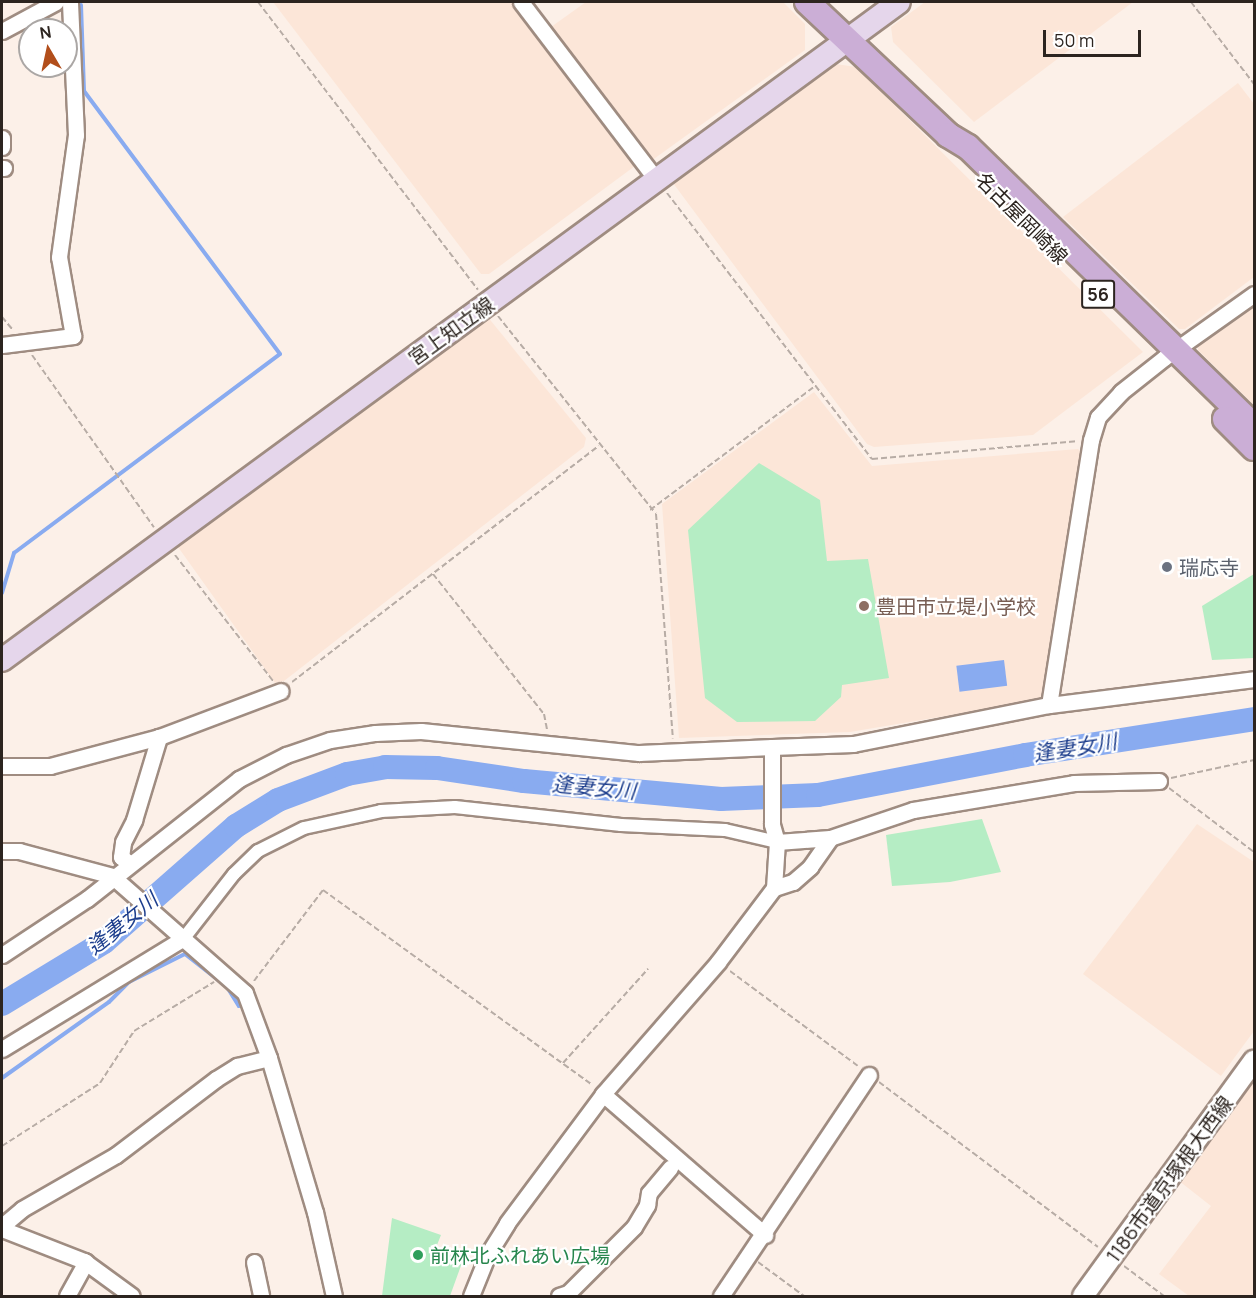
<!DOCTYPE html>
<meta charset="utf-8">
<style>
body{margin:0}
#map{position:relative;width:1256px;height:1298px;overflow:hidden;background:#fcf0e8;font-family:Manrope,"Noto Sans JP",sans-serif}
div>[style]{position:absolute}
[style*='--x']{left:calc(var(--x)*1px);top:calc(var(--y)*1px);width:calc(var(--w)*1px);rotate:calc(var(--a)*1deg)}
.built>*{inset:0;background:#fce6d8}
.green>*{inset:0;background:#b5edc4}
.water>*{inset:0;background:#89abf0;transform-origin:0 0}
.stream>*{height:4px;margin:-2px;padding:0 2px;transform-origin:2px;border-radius:2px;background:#89abf0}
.river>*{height:24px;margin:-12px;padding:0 12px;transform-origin:12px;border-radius:12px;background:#89abf0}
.path>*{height:2px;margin-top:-1px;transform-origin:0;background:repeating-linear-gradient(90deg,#b7aca5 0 6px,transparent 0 9px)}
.roads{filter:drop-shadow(2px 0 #9f8c81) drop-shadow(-2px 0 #9f8c81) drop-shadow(0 2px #9f8c81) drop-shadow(0 -2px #9f8c81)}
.pedestrian>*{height:12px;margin:-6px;padding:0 6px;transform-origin:6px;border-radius:6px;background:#fff}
.minor>*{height:15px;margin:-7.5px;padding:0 7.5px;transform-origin:7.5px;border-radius:7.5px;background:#fff}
.tertiary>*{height:20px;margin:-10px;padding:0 10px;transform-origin:10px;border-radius:10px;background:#fff}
.secondary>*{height:22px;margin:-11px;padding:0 11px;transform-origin:11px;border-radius:11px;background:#e5d6eb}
.primary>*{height:24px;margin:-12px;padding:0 12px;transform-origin:12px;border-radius:12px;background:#cbaed6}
.dots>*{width:16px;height:16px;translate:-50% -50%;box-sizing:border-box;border:3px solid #fff;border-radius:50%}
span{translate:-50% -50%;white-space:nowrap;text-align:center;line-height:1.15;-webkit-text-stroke:4.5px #fff;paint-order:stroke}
.shield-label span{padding:2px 4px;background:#fff;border:2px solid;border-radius:4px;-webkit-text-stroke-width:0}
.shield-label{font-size:18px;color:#2c241f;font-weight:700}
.street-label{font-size:20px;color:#2c241f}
.worship-label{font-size:20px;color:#5b616d}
.left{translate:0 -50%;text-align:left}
.education-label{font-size:20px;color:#785e54}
.leisure-label{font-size:20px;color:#27864d}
.water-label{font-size:21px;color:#1d3e8d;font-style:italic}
.frame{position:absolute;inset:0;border:3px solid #2c241f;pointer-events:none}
.north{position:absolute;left:18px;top:18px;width:60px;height:60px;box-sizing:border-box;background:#fff;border:2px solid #aba7a5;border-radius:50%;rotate:351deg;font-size:16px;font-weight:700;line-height:24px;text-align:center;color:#2c241f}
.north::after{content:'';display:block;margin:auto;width:21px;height:27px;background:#b24e1b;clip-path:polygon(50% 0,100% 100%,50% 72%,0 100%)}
.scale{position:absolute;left:1043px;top:30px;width:98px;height:27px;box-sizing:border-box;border:3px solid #2c241f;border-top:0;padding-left:8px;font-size:18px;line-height:21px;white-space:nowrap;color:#2c241f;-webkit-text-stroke:4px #fff;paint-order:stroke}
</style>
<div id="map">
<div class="built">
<i style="clip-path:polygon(273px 2px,514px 2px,639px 163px,489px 274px,481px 274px)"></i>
<i style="clip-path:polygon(586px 2px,783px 2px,805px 24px,805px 50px,651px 161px,551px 27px)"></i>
<i style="clip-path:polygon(925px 2px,1133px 2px,974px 122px,893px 42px,891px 27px)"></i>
<i style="clip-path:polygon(829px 63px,856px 67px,1143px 352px,1033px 435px,874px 447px,867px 444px,670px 179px)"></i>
<i style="clip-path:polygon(1238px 83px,1254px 104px,1254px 277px,1185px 329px,1179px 329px,1063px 217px)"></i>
<i style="clip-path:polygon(1254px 300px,1254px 405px,1198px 350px,1198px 342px)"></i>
<i style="clip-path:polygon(487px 316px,586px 438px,584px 447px,284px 681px,275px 683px,178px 547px)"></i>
<i style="clip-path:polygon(814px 392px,872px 466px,1078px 449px,1084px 454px,1047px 692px,1040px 700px,850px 732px,679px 738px,662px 504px)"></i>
<i style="clip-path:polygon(1197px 824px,1254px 862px,1254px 1031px,1221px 1076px,1083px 974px)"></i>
<i style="clip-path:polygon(1254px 1067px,1254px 1296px,1189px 1296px,1159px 1274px,1211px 1206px,1174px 1177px)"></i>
</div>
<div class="green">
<i style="clip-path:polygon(759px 463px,820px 500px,827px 561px,868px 559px,889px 678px,842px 685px,841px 697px,815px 721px,737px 722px,705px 698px,688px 530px)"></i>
<i style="clip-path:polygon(1254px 574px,1254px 658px,1212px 660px,1202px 606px)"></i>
<i style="clip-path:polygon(982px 819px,1001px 872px,950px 882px,892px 886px,886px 835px)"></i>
<i style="clip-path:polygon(392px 1218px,441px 1235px,435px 1250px,463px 1260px,450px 1296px,382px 1296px)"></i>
</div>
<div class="water">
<i style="left:1004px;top:660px;width:26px;height:48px;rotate:83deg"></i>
</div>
<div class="stream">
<i style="--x:2;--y:593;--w:42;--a:-73.3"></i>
<i style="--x:14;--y:553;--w:332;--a:-36.8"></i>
<i style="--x:280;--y:354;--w:328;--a:-126.7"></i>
<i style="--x:84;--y:91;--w:86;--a:-92"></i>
<i style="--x:2;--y:1078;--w:131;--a:-35.4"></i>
<i style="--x:109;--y:1002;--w:28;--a:-45"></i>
<i style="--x:129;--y:982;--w:63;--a:-26.6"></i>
<i style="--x:185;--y:954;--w:53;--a:38.2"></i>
<i style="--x:227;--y:987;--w:22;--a:58"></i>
<i style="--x:239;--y:1006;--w:7;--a:-27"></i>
</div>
<div class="river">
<i style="--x:2;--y:1004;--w:119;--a:-31.3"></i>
<i style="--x:104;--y:942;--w:176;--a:-41.3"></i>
<i style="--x:236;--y:826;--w:49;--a:-31.8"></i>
<i style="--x:278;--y:800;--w:74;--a:-20.6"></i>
<i style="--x:347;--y:774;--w:39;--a:-10"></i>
<i style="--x:385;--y:767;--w:52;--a:1.1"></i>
<i style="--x:437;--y:768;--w:88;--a:8.5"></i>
<i style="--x:524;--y:781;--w:198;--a:5.2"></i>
<i style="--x:721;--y:799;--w:97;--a:-2.4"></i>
<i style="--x:818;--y:795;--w:211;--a:-10.9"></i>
<i style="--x:1025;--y:755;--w:232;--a:-8.9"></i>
</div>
<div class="path">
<i style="--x:258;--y:2;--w:362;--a:52.6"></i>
<i style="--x:1191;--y:2;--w:103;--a:52.5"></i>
<i style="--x:667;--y:193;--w:336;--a:52.4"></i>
<i style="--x:872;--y:459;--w:205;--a:-5"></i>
<i style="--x:498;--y:316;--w:253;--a:51.4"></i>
<i style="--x:656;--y:514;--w:225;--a:85.7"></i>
<i style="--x:2;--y:317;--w:16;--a:50"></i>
<i style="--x:32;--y:355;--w:211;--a:54.7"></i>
<i style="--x:650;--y:510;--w:206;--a:-36.9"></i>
<i style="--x:175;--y:555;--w:160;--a:52.1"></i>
<i style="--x:433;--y:574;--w:179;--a:51.6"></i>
<i style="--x:544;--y:714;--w:16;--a:79"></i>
<i style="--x:292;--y:682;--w:387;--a:-37.6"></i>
<i style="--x:1171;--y:778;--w:85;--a:-12.2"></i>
<i style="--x:1169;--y:788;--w:106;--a:37"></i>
<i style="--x:730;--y:971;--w:159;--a:36.6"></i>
<i style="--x:254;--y:981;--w:114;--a:-52.8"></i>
<i style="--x:323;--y:890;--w:332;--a:35.9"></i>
<i style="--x:563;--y:1063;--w:127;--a:-47.9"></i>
<i style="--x:879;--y:1082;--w:274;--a:37"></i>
<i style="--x:2;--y:1146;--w:117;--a:-32.7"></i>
<i style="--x:100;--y:1083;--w:62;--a:-56.8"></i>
<i style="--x:134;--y:1031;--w:94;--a:-31.5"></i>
<i style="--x:758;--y:1262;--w:57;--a:36.5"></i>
<i style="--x:1124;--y:1266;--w:50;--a:36.9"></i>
</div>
<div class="roads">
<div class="pedestrian">
<i style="--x:184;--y:938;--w:81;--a:-52"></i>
<i style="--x:234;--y:874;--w:33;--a:-44"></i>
<i style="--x:258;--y:851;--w:51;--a:-26.6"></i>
<i style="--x:304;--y:828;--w:79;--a:-12.4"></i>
<i style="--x:381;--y:811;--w:74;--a:-3.1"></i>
<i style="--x:455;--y:807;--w:167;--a:6.2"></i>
<i style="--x:621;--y:825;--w:104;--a:2.8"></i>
<i style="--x:725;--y:830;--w:53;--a:13"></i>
</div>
<div class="minor">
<i style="--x:521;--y:2;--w:223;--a:52.7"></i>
<i style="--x:2;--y:31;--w:61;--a:-28.2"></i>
<i style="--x:2;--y:138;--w:9;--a:90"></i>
<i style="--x:2;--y:168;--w:2;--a:0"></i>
<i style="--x:2;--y:345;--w:72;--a:-7.2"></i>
<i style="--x:73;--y:336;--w:80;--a:-100"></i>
<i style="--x:59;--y:257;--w:123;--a:-82.1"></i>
<i style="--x:76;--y:135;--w:133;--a:-92.6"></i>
<i style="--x:1049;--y:705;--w:268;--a:-81"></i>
<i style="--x:1091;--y:440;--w:24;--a:-73"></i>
<i style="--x:1098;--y:417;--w:34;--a:-47"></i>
<i style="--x:1121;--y:392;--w:55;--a:-38.3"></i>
<i style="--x:1164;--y:358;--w:110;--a:-35.4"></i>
<i style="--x:2;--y:766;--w:48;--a:0"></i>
<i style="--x:50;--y:766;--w:113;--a:-14.9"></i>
<i style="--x:159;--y:737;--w:130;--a:-20.7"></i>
<i style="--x:777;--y:842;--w:53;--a:-4.3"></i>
<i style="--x:830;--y:838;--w:88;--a:-18.6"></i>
<i style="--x:913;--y:810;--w:163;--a:-9.5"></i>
<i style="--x:1074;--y:783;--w:85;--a:-1.3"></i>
<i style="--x:2;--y:851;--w:17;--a:0"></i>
<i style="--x:19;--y:851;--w:96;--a:15"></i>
<i style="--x:112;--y:876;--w:177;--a:41.3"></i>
<i style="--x:245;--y:993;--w:69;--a:69.7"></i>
<i style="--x:269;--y:1058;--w:161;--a:73.4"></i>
<i style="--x:315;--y:1212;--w:86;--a:77.3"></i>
<i style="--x:129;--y:863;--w:10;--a:-143"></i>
<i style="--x:121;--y:857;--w:15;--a:-82"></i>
<i style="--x:123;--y:842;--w:25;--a:-63"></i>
<i style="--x:134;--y:820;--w:87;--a:-73.2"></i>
<i style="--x:774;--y:888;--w:20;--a:-18"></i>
<i style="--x:793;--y:882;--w:23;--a:-41"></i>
<i style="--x:810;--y:867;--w:35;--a:-55"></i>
<i style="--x:2;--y:955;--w:102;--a:-33.4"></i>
<i style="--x:87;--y:899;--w:194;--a:-38.3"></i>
<i style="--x:239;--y:779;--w:53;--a:-27.1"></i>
<i style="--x:286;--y:755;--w:46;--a:-18.8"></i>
<i style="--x:330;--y:740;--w:46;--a:-8.8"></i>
<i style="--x:375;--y:733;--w:46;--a:-2.5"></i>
<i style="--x:421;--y:731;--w:219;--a:5.8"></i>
<i style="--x:639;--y:753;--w:133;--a:-2.6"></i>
<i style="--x:2;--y:1049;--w:213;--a:-31.4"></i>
<i style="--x:603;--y:1094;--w:215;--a:41"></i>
<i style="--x:2;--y:1226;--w:26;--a:-40"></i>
<i style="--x:22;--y:1209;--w:108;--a:-29.9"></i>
<i style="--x:116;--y:1155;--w:126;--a:-37.2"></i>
<i style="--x:216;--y:1079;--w:25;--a:-32"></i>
<i style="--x:237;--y:1066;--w:33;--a:-14"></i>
<i style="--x:2;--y:1229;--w:88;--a:21.3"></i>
<i style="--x:84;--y:1261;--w:59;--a:36.1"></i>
<i style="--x:254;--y:1262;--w:35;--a:78"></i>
<i style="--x:67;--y:1296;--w:39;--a:-61"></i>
<i style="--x:471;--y:1296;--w:45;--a:-68"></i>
<i style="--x:488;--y:1254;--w:36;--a:-58"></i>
<i style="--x:507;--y:1223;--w:161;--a:-53.3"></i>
<i style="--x:603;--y:1094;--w:175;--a:-48.9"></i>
<i style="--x:718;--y:962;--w:93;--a:-52.9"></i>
<i style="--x:774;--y:888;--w:46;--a:-86.3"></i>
<i style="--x:777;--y:842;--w:19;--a:-106"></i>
<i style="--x:772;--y:824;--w:77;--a:-90"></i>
<i style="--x:772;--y:747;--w:81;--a:-2.1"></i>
<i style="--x:853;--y:744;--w:200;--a:-11.3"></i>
<i style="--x:1049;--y:705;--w:207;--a:-7.2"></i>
<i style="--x:559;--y:1296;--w:9;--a:-18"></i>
<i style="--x:568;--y:1293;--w:93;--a:-45"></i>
<i style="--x:634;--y:1227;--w:26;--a:-59"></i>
<i style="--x:647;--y:1205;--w:12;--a:-81"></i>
<i style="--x:649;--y:1193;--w:33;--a:-50"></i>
<i style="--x:721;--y:1296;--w:266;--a:-56.2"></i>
</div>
<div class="tertiary">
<i style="--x:1083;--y:1296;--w:291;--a:-54"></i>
</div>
<div class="secondary">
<i style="--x:2;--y:660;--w:1112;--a:-36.26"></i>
</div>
<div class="primary">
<i style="--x:807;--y:2;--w:194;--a:43.3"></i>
<i style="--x:948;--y:135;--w:23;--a:31"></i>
<i style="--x:968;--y:147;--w:400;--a:44.3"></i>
<i style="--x:1225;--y:419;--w:41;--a:45"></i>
</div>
</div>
<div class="dots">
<i style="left:1167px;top:567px;background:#6b7280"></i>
<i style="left:864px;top:606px;background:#8d6e63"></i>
<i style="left:418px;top:1255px;background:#2e9e5b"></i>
</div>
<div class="shield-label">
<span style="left:1098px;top:294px">56</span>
</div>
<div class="street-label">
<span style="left:1022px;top:218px;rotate:45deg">名古屋岡崎線</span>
<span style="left:451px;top:331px;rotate:-36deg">宮上知立線</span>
<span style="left:1169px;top:1179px;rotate:-54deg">1186市道京塚根大西線</span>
</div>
<div class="worship-label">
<span class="left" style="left:1179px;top:567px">瑞応寺</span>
</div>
<div class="education-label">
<span class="left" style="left:876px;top:606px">豊田市立堤小学校</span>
</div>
<div class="leisure-label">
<span class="left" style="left:430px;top:1255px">前林北ふれあい広場</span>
</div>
<div class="water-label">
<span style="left:1075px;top:747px;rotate:-9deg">逢妻女川</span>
<span style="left:594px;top:787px;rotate:5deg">逢妻女川</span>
<span style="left:122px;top:923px;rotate:-39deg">逢妻女川</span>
</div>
<div class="frame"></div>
<div class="north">N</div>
<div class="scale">50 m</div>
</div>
